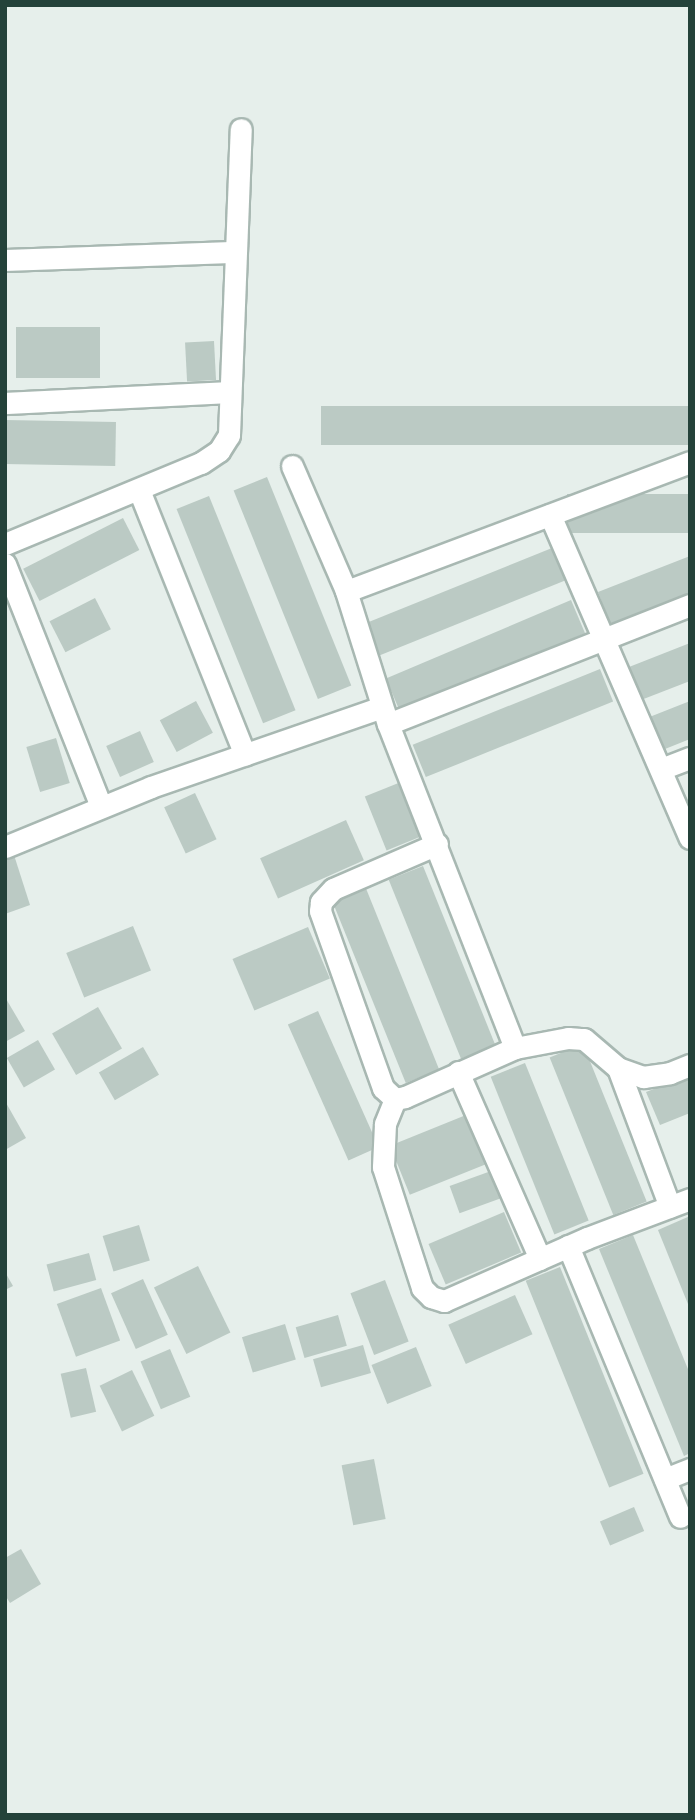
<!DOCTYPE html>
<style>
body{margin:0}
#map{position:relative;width:695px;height:1820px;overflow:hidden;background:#e6efeb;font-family:"Alegreya Sans",sans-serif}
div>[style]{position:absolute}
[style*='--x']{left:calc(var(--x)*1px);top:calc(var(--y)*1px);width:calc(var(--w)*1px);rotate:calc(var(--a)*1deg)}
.building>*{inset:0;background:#bbcac4;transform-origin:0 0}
.roads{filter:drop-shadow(2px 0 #a8b8b2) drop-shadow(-2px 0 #a8b8b2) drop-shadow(0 2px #a8b8b2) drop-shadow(0 -2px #a8b8b2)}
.minor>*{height:21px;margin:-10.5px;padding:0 10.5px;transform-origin:10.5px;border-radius:10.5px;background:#fff}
span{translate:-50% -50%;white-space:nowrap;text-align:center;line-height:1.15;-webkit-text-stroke:5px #f7fbf9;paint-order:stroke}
.frame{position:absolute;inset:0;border:7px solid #24423a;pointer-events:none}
</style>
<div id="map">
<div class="building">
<i style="left:100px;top:327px;width:51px;height:84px;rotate:90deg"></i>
<i style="left:214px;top:341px;width:39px;height:29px;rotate:87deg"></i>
<i style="left:690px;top:406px;width:39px;height:369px;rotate:90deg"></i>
<i style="left:5px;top:420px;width:111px;height:44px;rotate:1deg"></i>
<i style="left:267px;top:477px;width:225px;height:36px;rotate:68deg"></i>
<i style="left:690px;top:494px;width:39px;height:123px;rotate:90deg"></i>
<i style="left:209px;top:496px;width:231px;height:35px;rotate:68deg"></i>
<i style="left:123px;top:518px;width:36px;height:112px;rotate:63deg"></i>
<i style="left:552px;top:548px;width:35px;height:201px;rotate:68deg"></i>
<i style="clip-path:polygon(690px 556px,690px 594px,611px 626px,598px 592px)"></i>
<i style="left:95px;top:598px;width:35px;height:51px;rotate:63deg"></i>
<i style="left:571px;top:600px;width:36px;height:201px;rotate:67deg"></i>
<i style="clip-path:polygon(690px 643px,690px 681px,641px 700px,629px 667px)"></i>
<i style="left:600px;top:669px;width:35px;height:202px;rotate:68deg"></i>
<i style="left:196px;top:701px;width:36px;height:41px;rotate:62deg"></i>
<i style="clip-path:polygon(690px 701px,690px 739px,660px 751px,647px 718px)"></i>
<i style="left:140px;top:731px;width:34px;height:37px;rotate:66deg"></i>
<i style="left:56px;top:738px;width:47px;height:31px;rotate:73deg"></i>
<i style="left:401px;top:782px;width:58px;height:39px;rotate:68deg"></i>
<i style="left:195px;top:793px;width:51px;height:34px;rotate:65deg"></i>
<i style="left:346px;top:820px;width:44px;height:94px;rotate:66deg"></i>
<i style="clip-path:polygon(14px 855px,30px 905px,5px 914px,5px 858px)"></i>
<i style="left:423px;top:866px;width:193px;height:37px;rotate:68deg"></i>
<i style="left:365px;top:886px;width:198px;height:36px;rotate:68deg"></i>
<i style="left:133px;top:926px;width:48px;height:72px;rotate:68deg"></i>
<i style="left:308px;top:927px;width:56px;height:82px;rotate:67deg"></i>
<i style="clip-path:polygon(5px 997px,25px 1031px,5px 1042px)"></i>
<i style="left:98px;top:1007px;width:48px;height:53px;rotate:60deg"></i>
<i style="left:318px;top:1011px;width:149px;height:33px;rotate:66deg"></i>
<i style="left:38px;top:1040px;width:34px;height:36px;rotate:60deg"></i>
<i style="left:583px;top:1044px;width:170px;height:36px;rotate:68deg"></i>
<i style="left:143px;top:1047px;width:32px;height:51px;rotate:60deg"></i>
<i style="left:525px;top:1063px;width:170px;height:37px;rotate:68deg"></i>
<i style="clip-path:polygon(690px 1075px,690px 1113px,660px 1125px,646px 1092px)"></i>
<i style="clip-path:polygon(5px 1101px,26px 1138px,5px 1150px)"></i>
<i style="left:466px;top:1115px;width:53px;height:82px;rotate:68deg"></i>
<i style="left:491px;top:1171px;width:29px;height:44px;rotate:70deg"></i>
<i style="left:504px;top:1212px;width:44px;height:82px;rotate:67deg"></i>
<i style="clip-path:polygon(690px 1216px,690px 1309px,658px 1230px)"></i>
<i style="left:139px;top:1225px;width:37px;height:38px;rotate:73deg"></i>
<i style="clip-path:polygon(633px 1235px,690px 1374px,690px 1453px,684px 1456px,599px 1249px)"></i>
<i style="left:89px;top:1253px;width:28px;height:44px;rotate:75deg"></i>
<i style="left:198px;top:1266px;width:74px;height:49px;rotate:64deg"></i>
<i style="left:560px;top:1267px;width:223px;height:37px;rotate:68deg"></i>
<i style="clip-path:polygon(5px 1272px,13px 1286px,5px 1290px)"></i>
<i style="left:143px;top:1279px;width:61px;height:35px;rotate:66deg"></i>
<i style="left:385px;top:1280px;width:66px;height:37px;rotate:69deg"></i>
<i style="left:101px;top:1288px;width:56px;height:47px;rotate:70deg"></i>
<i style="left:515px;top:1295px;width:43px;height:73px;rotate:66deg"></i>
<i style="left:338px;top:1315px;width:32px;height:44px;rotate:74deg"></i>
<i style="left:285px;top:1324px;width:37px;height:45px;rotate:73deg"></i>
<i style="left:363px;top:1345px;width:29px;height:52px;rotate:74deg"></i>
<i style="left:416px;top:1347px;width:42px;height:48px;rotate:68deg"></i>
<i style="left:170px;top:1349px;width:52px;height:32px;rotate:67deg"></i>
<i style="left:86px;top:1368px;width:45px;height:26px;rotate:77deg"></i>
<i style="left:132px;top:1370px;width:51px;height:36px;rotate:64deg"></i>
<i style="left:374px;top:1459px;width:61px;height:33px;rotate:79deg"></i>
<i style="left:634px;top:1507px;width:26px;height:37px;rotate:67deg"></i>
<i style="clip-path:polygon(21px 1549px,41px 1584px,10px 1603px,5px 1595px,5px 1558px)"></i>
</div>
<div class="roads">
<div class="minor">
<i style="--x:5;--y:260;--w:230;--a:-2"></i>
<i style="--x:5;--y:403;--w:225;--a:-2.8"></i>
<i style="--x:690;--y:462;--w:367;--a:159.4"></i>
<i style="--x:346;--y:591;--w:139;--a:72.5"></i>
<i style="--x:388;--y:724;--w:348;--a:68.6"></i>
<i style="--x:515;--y:1048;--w:54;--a:-10.7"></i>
<i style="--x:568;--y:1038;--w:16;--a:4"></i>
<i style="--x:584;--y:1039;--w:45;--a:40.5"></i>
<i style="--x:618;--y:1068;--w:27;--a:20"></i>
<i style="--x:643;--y:1077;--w:27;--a:-8"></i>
<i style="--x:670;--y:1073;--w:22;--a:-22"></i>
<i style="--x:292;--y:466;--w:136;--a:66.6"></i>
<i style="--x:139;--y:490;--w:285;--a:68.2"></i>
<i style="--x:550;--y:515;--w:352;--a:66.6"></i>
<i style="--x:5;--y:544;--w:212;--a:-22.5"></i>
<i style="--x:201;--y:463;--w:22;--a:-34"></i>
<i style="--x:219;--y:451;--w:19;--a:-58"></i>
<i style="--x:229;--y:435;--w:306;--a:-87.8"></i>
<i style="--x:5;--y:564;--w:261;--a:68.4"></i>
<i style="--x:388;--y:724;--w:325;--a:-21.5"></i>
<i style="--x:661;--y:769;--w:31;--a:-21"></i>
<i style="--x:437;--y:844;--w:113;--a:156.6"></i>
<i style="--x:333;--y:889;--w:18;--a:133"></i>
<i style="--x:321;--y:902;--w:9;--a:96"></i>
<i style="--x:320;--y:911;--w:188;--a:70.4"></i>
<i style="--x:383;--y:1088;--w:16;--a:43"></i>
<i style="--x:395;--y:1099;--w:10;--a:-11"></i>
<i style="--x:405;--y:1097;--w:120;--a:-24"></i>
<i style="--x:5;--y:847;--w:158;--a:-22.3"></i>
<i style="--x:151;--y:787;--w:244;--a:-19.1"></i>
<i style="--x:618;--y:1068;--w:148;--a:69.5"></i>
<i style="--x:458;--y:1072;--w:204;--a:66.3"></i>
<i style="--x:395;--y:1099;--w:27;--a:112"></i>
<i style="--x:385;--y:1124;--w:43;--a:92.7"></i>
<i style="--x:383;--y:1167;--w:127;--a:72.1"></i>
<i style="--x:422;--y:1288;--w:13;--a:45"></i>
<i style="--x:431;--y:1297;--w:14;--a:17"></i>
<i style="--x:444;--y:1301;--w:156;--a:-23.8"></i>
<i style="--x:587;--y:1238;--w:110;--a:-20.7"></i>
<i style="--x:568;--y:1246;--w:293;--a:67.5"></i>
<i style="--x:665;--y:1479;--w:27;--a:-22"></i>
</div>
</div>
<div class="frame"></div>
</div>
